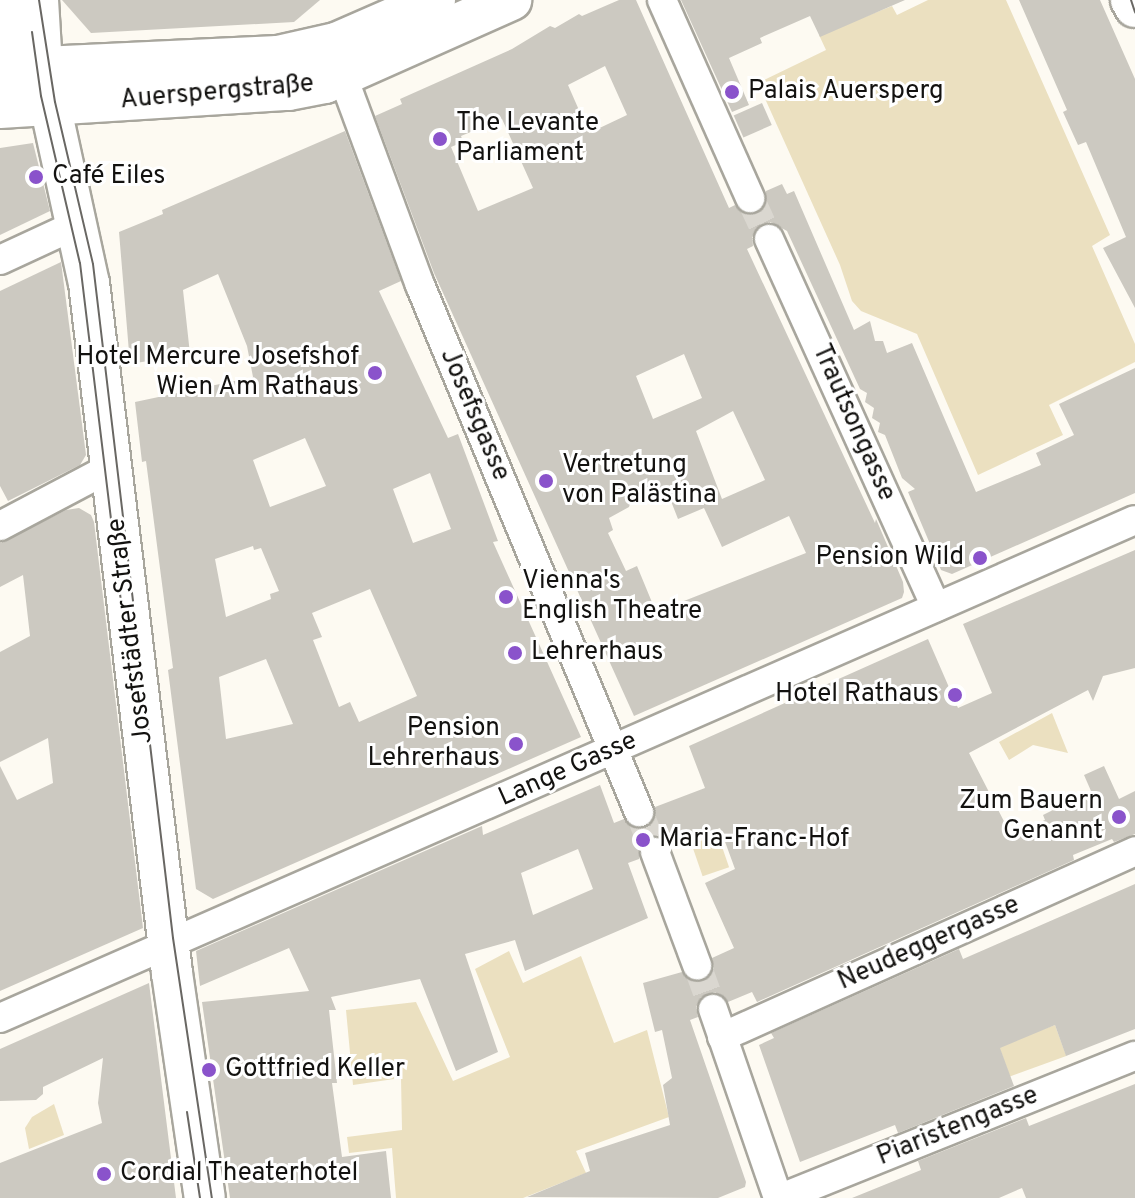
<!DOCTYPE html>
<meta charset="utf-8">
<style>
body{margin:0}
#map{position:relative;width:1135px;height:1198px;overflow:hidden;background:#fdfaf2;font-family:Overpass,sans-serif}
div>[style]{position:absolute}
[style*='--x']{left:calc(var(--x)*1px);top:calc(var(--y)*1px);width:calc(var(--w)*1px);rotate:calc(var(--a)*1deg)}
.green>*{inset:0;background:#ebe0c0;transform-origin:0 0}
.building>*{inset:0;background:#ccc9c1;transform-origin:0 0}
.street-tunnel>*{height:28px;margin-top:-14px;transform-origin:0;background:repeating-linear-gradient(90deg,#dad7d0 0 28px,transparent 0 42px)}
.roads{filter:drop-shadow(2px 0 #a8a69d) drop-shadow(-2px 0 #a8a69d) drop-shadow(0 2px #a8a69d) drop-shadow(0 -2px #a8a69d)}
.street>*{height:28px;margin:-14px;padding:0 14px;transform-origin:14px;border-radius:14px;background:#fff}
.secondary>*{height:40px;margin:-20px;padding:0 20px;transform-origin:20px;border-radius:20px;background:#fff}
.tram>*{height:2px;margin:-1px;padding:0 1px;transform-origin:1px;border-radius:1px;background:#696763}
.dots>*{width:22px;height:22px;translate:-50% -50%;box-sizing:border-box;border:4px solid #fff;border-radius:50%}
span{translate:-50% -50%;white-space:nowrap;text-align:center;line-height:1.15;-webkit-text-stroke:6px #fff;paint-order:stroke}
.poi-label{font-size:26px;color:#131210}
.left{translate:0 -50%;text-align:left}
.right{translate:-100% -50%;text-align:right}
.street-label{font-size:26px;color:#131210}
</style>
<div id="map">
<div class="green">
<i style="clip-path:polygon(928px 0,1006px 0,1110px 235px,1092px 246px,1135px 344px,1135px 362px,1049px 405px,1063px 435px,978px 475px,917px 334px,861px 311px,852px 301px,840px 265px,758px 83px,826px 50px,819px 35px,892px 6px,897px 15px)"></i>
<i style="clip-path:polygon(1052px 713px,1068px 753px,1033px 745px,1009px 760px,999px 742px)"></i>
<i style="left:718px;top:835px;width:34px;height:28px;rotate:71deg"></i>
<i style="clip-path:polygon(509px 951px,523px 983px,581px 956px,614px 1043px,647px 1030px,669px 1117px,576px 1151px,586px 1173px,523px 1198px,396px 1198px,392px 1148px,349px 1153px,347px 1137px,402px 1130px,401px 1078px,353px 1085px,346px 1010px,416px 1002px,453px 1081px,510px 1057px,475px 969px)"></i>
<i style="left:1055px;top:1025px;width:33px;height:60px;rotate:70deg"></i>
<i style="clip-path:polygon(54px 1104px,64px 1135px,29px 1149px,25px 1128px,32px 1117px)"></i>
</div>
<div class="building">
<i style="clip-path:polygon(62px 0,320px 0,294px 22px,91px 33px)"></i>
<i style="clip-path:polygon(evenodd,619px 0,636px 0,729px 208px,735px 205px,741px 212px,756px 214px,764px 207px,766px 191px,782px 184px,787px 194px,794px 191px,854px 330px,870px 321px,875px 341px,883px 341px,887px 353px,912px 343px,976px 492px,1041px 465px,1036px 453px,1074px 435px,1059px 404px,1135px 368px,1135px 493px,952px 574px,941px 570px,908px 492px,915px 489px,902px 478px,885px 435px,878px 432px,880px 423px,872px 418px,874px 408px,865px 402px,867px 393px,860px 389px,787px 231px,771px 222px,761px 224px,752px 237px,753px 246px,747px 249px,875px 523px,876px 519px,903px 582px,904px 592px,902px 598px,634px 716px,434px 273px,375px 116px,402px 104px,400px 99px,512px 49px,550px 26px,555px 28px,579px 14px,582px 16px,619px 0,605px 66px,627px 115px,589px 133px,568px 85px,605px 66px,619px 0,502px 119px,533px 188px,478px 211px,451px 147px,463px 142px,461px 136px,502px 119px,619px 0,684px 354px,702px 398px,653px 419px,636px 376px,684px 354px,619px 0,733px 411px,765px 480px,722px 499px,696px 431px,733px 411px,619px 0,665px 486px,678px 519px,704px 508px,722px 547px,789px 516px,806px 553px,656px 612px,637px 566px,626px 571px,608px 533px,613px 530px,609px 518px,629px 507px,631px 501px,665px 486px)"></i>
<i style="clip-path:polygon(681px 0,905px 0,820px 37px,810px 16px,760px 38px,762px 43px,729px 58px,749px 105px,732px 112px)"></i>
<i style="clip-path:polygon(1019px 0,1100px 0,1135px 79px,1135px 308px,1103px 248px,1126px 237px,1086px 142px,1078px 145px,1063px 112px,1067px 110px)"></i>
<i style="left:762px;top:103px;width:24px;height:31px;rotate:66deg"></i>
<i style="clip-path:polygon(evenodd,345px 131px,401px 281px,379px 291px,448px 438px,458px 434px,498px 541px,493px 542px,581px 737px,213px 899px,196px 889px,168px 670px,173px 668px,146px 461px,142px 462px,135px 402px,253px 377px,247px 346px,218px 274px,183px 290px,190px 354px,130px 364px,119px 232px,163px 214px,162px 210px,345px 131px,305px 438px,326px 486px,270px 507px,253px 460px,305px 438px,345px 131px,430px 473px,451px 529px,413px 543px,393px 489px,430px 473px,345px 131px,253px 546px,254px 550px,261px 548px,279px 591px,270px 594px,271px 599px,226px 617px,215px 559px,253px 546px,345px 131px,370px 589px,417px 696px,359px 722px,350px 702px,339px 707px,313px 640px,322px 637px,312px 613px,370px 589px,345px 131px,266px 659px,293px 724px,226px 739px,219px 677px,266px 659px)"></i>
<i style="clip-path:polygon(33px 143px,50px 211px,0 235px,0 148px)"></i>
<i style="clip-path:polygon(61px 262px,86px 455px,80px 465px,8px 501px,0 486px,0 291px)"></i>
<i style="clip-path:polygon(79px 508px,91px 515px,94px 522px,143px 928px,0 991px,0 766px,17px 800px,53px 783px,48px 738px,0 762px,0 652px,30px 636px,23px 575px,0 587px,0 543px,66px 510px)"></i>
<i style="clip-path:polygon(evenodd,1135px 550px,1135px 668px,1103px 676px,1093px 701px,1088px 690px,969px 753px,1011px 835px,1045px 820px,1043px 815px,1091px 791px,1084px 775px,1104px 766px,1119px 799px,1135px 791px,1135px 834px,1114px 842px,1112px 839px,1073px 855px,1074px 860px,757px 1002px,752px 992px,728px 1002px,715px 992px,701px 997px,696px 1007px,698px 1017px,690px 1020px,746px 1182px,745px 1187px,718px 1198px,527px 1197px,590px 1171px,585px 1153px,670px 1125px,663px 1085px,672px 1078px,662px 1030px,655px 1032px,643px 983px,682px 972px,693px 982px,704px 981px,714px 969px,712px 958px,734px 948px,705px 883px,735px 869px,720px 828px,671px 846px,657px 835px,641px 842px,639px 859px,628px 863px,648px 918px,525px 971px,515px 940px,465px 954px,498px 1052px,456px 1071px,420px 979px,331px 997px,336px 1010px,329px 1010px,337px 1083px,332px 1083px,342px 1157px,386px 1151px,391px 1198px,230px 1198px,202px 1002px,309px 991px,289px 948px,200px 986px,196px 951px,482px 826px,483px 835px,600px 785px,614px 823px,624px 819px,636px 829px,646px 827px,653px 822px,655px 807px,705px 788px,689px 746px,928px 639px,958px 708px,992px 693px,963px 624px,1135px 550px,578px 849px,593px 889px,533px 915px,521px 873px,578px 849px)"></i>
<i style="clip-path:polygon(1135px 884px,1135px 1029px,1066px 1056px,1055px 1025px,1000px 1048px,1014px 1086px,898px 1133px,895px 1125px,800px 1162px,759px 1045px,774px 1038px,771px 1033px,959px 949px,963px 959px)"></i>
<i style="clip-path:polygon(149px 983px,176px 1198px,0 1198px,0 1163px,102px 1123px,98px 1103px,103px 1058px,43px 1087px,43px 1094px,36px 1100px,0 1101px,0 1049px)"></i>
<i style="clip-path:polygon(1135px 1084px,1135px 1198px,1026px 1198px,1022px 1188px,999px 1198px,852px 1198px,921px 1170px,918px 1161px,1026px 1118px,1029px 1126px)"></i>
</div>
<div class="street-tunnel">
<i style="--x:750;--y:198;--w:45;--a:65.1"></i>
<i style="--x:639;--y:812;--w:43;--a:68.2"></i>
<i style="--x:697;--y:965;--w:47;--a:70"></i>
</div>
<div class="roads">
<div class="street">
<i style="--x:662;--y:0;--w:217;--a:66"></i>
<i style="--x:343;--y:77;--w:222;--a:69.7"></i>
<i style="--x:420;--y:285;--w:571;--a:67.43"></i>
<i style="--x:769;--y:239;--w:404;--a:65.6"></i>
<i style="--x:0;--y:260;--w:72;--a:-24.8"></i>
<i style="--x:65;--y:230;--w:14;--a:-8"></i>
<i style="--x:0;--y:526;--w:127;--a:-27.8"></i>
<i style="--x:655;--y:852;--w:121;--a:69.6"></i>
<i style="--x:713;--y:1009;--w:200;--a:71"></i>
<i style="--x:0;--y:1018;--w:1239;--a:-23.69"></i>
<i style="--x:722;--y:1037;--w:453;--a:-24.2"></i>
<i style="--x:781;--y:1198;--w:381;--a:-21.9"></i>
</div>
<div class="secondary">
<i style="--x:4;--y:0;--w:39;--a:80"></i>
<i style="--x:11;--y:38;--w:43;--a:44.1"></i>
<i style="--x:38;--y:0;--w:68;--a:86.6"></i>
<i style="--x:42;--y:68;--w:220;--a:77.7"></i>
<i style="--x:89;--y:283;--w:695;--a:83.14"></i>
<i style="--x:172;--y:973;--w:227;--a:81.7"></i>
<i style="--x:1131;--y:0;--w:8;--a:60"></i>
<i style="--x:0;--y:69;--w:278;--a:-2.7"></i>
<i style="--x:278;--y:56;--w:59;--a:-12.6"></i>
<i style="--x:336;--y:43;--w:108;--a:-23.5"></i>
<i style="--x:0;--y:108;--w:289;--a:-3.6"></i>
<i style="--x:288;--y:90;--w:38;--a:-11"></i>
<i style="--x:325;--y:83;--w:204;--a:-24"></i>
</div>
</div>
<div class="tram">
<i style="--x:39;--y:0;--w:103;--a:81.1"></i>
<i style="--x:55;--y:102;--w:166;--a:76.8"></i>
<i style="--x:93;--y:264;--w:679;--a:83.23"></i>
<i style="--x:173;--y:938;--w:263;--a:81.5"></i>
<i style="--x:1131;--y:0;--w:13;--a:72"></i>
<i style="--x:32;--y:32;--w:65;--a:82"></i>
<i style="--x:41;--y:96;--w:171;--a:76.9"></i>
<i style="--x:80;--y:263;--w:384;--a:83.1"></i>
<i style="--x:187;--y:1112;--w:87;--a:81.4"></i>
</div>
<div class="dots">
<i style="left:732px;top:92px;background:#8a53cb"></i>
<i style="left:440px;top:139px;background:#8a53cb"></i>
<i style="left:36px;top:177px;background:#8a53cb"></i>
<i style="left:375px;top:373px;background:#8a53cb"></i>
<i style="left:546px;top:481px;background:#8a53cb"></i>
<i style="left:980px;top:558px;background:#8a53cb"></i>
<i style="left:506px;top:597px;background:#8a53cb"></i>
<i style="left:515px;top:653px;background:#8a53cb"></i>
<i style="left:955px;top:695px;background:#8a53cb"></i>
<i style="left:516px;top:744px;background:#8a53cb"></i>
<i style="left:1119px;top:817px;background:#8a53cb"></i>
<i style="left:643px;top:840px;background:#8a53cb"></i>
<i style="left:209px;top:1070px;background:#8a53cb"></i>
<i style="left:104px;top:1174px;background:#8a53cb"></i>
</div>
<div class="poi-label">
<span class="left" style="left:748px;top:92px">Palais Auersperg</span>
<span class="left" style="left:456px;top:139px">The Levante<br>Parliament</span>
<span class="left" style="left:52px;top:177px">Café Eiles</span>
<span class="right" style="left:359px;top:373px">Hotel Mercure Josefshof<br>Wien Am Rathaus</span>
<span class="left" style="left:562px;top:481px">Vertretung<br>von Palästina</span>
<span class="right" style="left:964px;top:558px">Pension Wild</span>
<span class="left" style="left:522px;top:597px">Vienna's<br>English Theatre</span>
<span class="left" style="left:531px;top:653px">Lehrerhaus</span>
<span class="right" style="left:939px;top:695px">Hotel Rathaus</span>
<span class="right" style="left:500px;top:744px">Pension<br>Lehrerhaus</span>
<span class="right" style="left:1103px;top:817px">Zum Bauern<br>Genannt</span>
<span class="left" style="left:659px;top:840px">Maria-Franc-Hof</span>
<span class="left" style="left:225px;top:1070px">Gottfried Keller</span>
<span class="left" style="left:120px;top:1174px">Cordial Theaterhotel</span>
</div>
<div class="street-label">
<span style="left:217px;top:93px;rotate:-5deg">Auerspergstraße</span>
<span style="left:474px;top:415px;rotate:67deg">Josefsgasse</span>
<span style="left:853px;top:423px;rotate:66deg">Trautsongasse</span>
<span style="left:131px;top:631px;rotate:-97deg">Josefstädter Straße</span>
<span style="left:568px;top:770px;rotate:-24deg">Lange Gasse</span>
<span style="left:929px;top:944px;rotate:-24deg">Neudeggergasse</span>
<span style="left:958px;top:1127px;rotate:-22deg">Piaristengasse</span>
</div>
</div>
